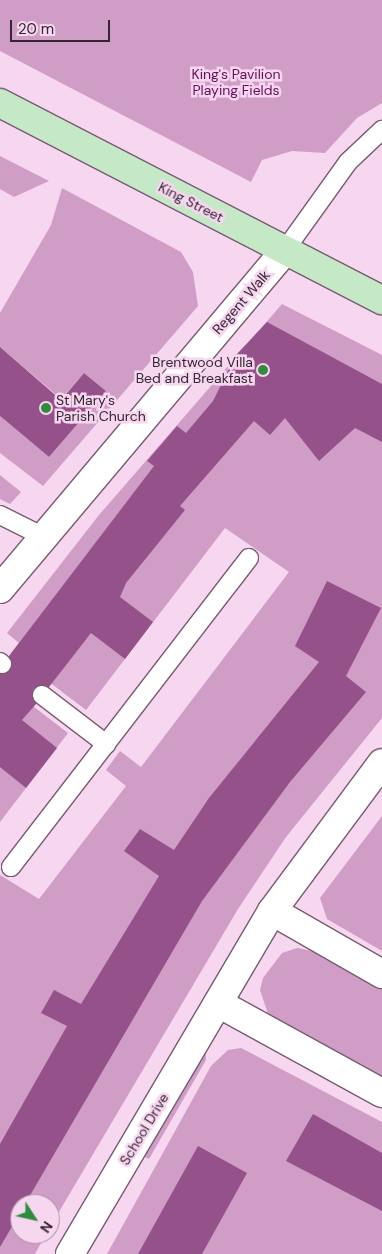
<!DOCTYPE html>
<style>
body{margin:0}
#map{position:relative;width:382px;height:1254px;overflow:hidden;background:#f7d6f0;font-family:"DM Sans",sans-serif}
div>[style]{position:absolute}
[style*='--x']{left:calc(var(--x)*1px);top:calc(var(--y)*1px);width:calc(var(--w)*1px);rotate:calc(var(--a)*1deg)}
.green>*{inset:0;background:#d09dc6}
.building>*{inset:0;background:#95518a}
.roads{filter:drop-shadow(1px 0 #775b71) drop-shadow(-1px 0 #775b71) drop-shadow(0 1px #775b71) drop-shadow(0 -1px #775b71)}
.lane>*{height:18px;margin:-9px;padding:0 9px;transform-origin:9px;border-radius:9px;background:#fff}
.street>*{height:28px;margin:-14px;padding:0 14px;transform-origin:14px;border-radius:14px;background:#fff}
.primary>*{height:28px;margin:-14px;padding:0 14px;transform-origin:14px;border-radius:14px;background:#c5e8c7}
.dots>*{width:14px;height:14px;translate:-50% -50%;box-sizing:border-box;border:2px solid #f7d6f0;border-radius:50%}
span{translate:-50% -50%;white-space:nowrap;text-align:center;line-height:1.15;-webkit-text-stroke:5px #f7d6f0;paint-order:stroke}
.park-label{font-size:14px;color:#650c5c}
.street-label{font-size:14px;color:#342731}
.poi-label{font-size:14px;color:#342731}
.right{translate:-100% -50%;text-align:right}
.left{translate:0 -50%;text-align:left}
.north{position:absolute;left:10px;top:1194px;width:50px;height:50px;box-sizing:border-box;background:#f7d6f0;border:1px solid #a990a4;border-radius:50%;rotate:125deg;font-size:14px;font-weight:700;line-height:20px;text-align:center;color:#342731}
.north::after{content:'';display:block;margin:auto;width:18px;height:22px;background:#2f8c3f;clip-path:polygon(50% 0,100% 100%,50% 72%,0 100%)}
.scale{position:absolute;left:10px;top:20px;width:100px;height:22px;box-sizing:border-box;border:2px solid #342731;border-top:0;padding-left:6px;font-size:15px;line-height:18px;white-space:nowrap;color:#342731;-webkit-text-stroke:4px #f7d6f0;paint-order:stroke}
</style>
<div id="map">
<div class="green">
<i style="clip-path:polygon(0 0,382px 0,382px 103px,357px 118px,325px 153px,292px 151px,262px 160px,251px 182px,0 51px)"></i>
<i style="clip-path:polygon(0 156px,49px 181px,14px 197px,0 189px)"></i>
<i style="clip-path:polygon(62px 188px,181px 252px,193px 272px,198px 306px,43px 486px,0 453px,0 416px,49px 457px,106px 391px,84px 373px,61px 399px,0 347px,0 313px,51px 225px)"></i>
<i style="clip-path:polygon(282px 304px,382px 355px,382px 718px,286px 837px,238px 909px,50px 1227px,50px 1204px,20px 1204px,20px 1234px,46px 1234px,35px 1254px,0 1254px,0 875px,39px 899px,126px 786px,106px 770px,120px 751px,141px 767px,289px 572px,225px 528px,86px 710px,11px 653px,19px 643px,7px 633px,99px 515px)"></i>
<i style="clip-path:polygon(0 475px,21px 492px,10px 504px,0 499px)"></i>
<i style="clip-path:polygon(0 681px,68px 733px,0 822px)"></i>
<i style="clip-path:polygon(382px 816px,382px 951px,327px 919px,320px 898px)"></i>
<i style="clip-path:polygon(297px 948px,318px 952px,382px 989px,382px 1081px,268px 1014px,260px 990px,263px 978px,282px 953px)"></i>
<i style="clip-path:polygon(205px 1048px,206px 1060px,149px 1159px,141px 1155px)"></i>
<i style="clip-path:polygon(241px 1048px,382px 1122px,382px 1254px,107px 1254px,211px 1066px,228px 1050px)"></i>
</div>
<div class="building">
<i style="clip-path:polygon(267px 322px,382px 384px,382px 442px,355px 428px,319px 461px,285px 418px,270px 435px,254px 421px,180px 506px,185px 510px,126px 583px,120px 597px,153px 622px,125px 659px,91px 633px,49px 687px,33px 689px,36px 704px,22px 720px,57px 748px,26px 788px,0 767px,0 674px,12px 667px,9px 656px,154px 466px,147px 461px,177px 426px,186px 433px,213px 401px,236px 355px)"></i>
<i style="clip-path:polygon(0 347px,61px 400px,84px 373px,106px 391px,49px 457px,0 416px)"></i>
<i style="clip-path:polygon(327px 581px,381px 608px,346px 676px,366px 692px,290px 782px,202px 901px,25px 1204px,20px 1204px,20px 1213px,0 1247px,0 1144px,67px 1026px,41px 1013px,54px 990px,81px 1004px,159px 876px,124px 851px,140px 829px,174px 850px,209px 798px,319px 662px,295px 646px)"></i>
<i style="clip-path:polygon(313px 1114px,382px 1153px,382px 1211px,286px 1161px)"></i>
<i style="clip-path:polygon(198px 1146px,247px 1173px,202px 1254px,138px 1254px)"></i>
</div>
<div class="roads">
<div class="lane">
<i style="--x:285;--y:250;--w:108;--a:-54.4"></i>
<i style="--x:348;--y:162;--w:47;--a:-43.3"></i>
<i style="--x:0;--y:515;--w:47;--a:26.6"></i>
<i style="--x:0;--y:662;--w:3;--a:45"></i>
<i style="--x:42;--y:695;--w:81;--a:37.4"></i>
<i style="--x:11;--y:867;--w:390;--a:-52.4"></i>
</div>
<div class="street">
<i style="--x:0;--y:589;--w:443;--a:-49.9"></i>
<i style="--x:272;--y:911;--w:127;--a:29.8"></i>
<i style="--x:218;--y:1003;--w:187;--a:28.8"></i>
<i style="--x:70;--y:1254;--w:398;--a:-59.5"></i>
<i style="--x:272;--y:911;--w:184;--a:-53.4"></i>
</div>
<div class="primary">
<i style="--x:0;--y:103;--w:430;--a:27.3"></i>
</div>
</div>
<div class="dots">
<i style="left:263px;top:370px;background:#2f8c3f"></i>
<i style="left:46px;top:408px;background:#2f8c3f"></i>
</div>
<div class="park-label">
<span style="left:236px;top:82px">King's Pavilion<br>Playing Fields</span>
</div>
<div class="street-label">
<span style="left:191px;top:202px;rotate:27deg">King Street</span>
<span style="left:241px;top:302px;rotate:-49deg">Regent Walk</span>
<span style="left:144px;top:1129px;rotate:-59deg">School Drive</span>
</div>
<div class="poi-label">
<span class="right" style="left:253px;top:370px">Brentwood Villa<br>Bed and Breakfast</span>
<span class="left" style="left:56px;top:408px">St Mary's<br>Parish Church</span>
</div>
<div class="north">N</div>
<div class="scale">20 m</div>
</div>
